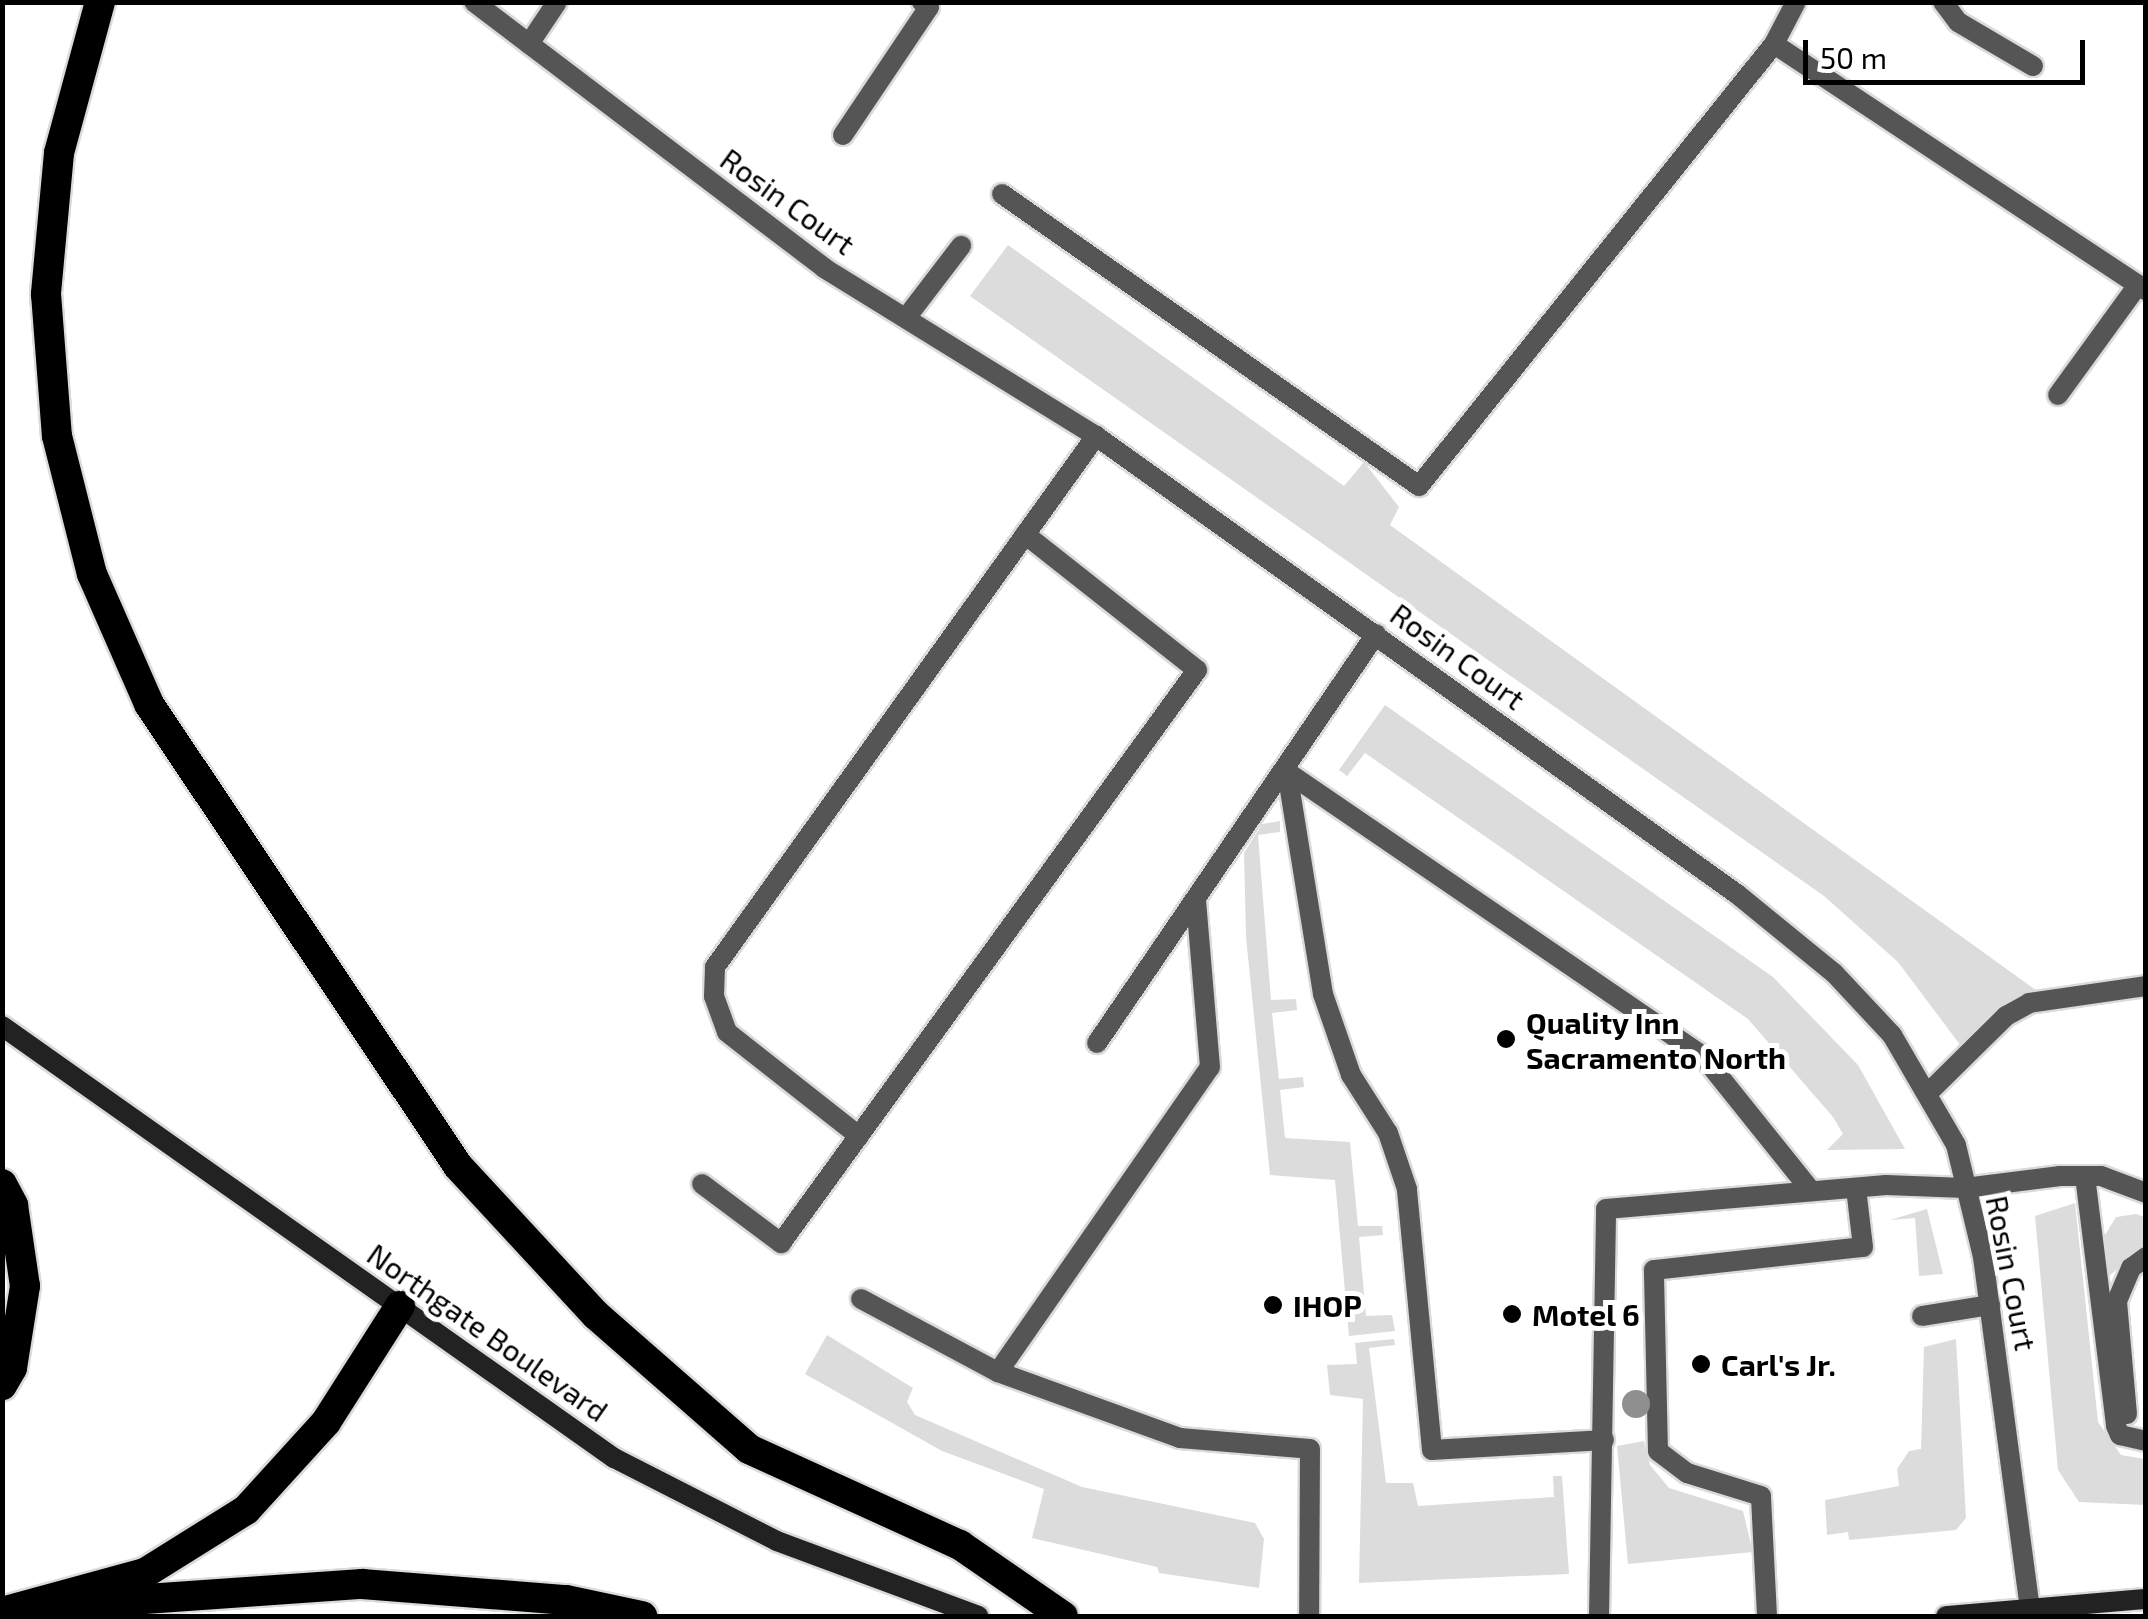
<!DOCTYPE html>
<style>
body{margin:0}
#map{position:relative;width:2148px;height:1619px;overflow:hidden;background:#fff;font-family:"Exo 2",sans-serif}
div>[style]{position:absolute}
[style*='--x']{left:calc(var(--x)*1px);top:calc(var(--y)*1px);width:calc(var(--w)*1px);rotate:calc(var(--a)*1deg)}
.green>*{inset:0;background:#dcdcdc}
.roads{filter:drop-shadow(2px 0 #dbdbdb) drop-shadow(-2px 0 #dbdbdb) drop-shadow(0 2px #dbdbdb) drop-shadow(0 -2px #dbdbdb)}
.lane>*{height:20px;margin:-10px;padding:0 10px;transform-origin:10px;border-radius:10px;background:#555}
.street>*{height:20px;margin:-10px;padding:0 10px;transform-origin:10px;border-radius:10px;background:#555}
.secondary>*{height:20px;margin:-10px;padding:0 10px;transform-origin:10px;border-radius:10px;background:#222}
.highway>*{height:30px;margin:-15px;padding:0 15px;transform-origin:15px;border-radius:15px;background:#000}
.trees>*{width:28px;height:28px;margin:-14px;border-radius:50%;background:#8f8f8f}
.dots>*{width:28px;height:28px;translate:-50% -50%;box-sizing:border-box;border:5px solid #fff;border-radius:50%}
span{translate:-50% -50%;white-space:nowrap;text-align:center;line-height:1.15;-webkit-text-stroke:10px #fff;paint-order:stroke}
.street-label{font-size:30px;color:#000}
.poi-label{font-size:30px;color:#000;font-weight:700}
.left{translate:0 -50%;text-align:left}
.frame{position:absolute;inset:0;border:5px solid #000;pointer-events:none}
.scale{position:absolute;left:1803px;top:40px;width:282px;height:45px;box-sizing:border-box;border:5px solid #000;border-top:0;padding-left:12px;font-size:30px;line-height:35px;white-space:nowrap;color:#000;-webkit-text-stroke:8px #fff;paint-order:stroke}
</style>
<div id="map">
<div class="green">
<i style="clip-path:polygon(1008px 245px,1344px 486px,1364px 462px,1399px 507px,1390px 525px,2058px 1006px,2018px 1016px,1961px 1046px,1898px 962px,1824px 896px,970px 296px)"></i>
<i style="clip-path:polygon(1385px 705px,1773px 977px,1858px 1065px,1905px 1149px,1827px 1150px,1843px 1134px,1833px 1117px,1748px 1019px,1365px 753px,1347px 776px,1339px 770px)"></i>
<i style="clip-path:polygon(1280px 821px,1280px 832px,1258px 835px,1271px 1000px,1296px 999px,1297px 1010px,1272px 1013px,1279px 1079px,1303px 1077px,1304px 1087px,1280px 1090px,1285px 1138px,1350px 1142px,1358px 1226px,1382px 1226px,1383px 1235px,1359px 1237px,1366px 1316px,1392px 1315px,1395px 1331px,1349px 1336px,1335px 1180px,1270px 1175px,1246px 937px,1244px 853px,1262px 824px)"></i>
<i style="clip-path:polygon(2075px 1203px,2098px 1422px,2121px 1455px,2145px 1459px,2145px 1505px,2079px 1502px,2058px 1470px,2035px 1216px)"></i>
<i style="clip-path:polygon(1927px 1209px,1943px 1274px,1919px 1276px,1915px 1218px,1890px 1220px)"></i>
<i style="clip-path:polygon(2136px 1214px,2145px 1217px,2145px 1244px,2106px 1279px,2105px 1235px,2116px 1217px)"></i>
<i style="clip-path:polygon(827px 1335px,913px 1388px,907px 1402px,915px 1415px,1082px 1487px,1255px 1523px,1264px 1539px,1259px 1588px,1159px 1573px,1157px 1567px,1032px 1538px,1044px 1489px,942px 1451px,805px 1374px)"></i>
<i style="clip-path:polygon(1394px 1339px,1395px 1345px,1369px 1348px,1386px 1483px,1413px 1483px,1418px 1506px,1554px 1497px,1553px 1476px,1562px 1476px,1569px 1574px,1359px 1583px,1363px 1399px,1330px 1395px,1327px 1365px,1357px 1364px,1355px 1343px)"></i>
<i style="clip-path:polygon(1956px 1339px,1966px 1518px,1956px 1530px,1849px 1540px,1848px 1532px,1827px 1535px,1825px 1500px,1899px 1486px,1897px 1469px,1909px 1451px,1921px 1449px,1924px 1347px)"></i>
<i style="clip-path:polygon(1644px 1441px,1650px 1465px,1669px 1488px,1743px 1511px,1753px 1552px,1628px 1564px,1617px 1446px)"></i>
</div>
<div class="roads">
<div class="lane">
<i style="--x:1943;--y:2;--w:25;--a:53"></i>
<i style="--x:1958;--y:22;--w:87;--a:30.4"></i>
<i style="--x:529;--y:44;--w:50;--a:-56.3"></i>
<i style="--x:1774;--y:44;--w:446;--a:33.5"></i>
<i style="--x:843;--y:135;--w:154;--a:-56.1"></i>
<i style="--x:929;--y:7;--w:9;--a:-144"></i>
<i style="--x:1002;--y:194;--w:509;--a:35"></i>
<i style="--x:1419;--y:486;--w:567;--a:-51.23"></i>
<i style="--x:1774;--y:44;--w:47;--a:-62.4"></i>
<i style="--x:906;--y:318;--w:91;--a:-52.6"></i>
<i style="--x:2058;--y:395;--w:136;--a:-54"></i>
<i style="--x:1097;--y:1043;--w:495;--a:-55.7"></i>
<i style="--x:1930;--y:1091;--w:107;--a:-44.6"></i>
<i style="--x:2006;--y:1016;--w:26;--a:-29"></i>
<i style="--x:2029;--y:1003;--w:118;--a:-8.3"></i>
<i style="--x:859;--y:1136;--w:168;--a:-141.8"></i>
<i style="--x:727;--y:1032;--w:38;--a:-110"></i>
<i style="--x:714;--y:996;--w:29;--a:-88"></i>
<i style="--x:715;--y:967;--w:654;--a:-54.34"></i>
<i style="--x:2085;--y:1176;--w:252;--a:82.9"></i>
<i style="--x:2116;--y:1426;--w:10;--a:66"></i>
<i style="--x:2120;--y:1435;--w:27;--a:13"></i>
<i style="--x:702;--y:1184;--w:99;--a:36.8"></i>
<i style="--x:781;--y:1243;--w:708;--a:-54.02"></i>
<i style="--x:1197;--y:670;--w:219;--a:-141.7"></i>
<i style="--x:861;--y:1299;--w:155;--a:28.1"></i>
<i style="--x:998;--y:1372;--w:194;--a:19.9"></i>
<i style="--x:1180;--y:1438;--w:130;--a:4.8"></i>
<i style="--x:1310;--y:1449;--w:167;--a:90.3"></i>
<i style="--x:1922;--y:1316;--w:69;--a:-9.2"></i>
<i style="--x:998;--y:1372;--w:371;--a:-55.2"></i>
<i style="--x:1210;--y:1067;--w:167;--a:-94.8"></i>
<i style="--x:2127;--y:1414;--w:113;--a:-95.1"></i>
<i style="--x:2117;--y:1301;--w:36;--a:-67"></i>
<i style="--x:2131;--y:1268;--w:19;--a:-36"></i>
<i style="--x:1604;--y:1440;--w:172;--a:176.7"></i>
<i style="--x:1432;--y:1450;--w:262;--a:-95.5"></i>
<i style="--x:1407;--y:1189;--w:59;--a:-108.7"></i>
<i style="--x:1388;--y:1133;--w:69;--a:-122.5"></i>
<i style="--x:1351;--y:1075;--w:86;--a:-109.1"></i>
<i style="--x:1323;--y:994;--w:225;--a:-99.2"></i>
<i style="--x:1287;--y:772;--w:504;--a:34.32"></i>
<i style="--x:1703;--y:1056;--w:173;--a:51.3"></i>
<i style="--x:1599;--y:1616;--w:407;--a:-89"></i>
<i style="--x:1606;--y:1209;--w:281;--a:-4.9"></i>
<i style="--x:1886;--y:1185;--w:79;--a:2.2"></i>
<i style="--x:1965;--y:1188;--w:96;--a:-7.2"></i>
<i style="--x:2060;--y:1176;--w:41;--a:0"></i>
<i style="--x:2101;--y:1176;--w:48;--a:20.7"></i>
<i style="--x:1767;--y:1616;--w:120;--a:-92.9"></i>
<i style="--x:1761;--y:1496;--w:77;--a:-162.7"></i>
<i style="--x:1687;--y:1473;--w:36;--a:-143"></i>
<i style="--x:1658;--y:1451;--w:181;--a:-91.3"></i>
<i style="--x:1654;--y:1270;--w:210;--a:-6.3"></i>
<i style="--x:1863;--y:1247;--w:59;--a:-96.8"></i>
</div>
<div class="street">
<i style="--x:474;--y:2;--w:440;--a:37.2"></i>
<i style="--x:824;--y:268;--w:320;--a:31.7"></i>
<i style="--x:1096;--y:436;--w:788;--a:35.55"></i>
<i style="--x:1737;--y:894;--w:125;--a:39.2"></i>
<i style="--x:1834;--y:973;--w:85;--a:46.9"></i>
<i style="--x:1892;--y:1035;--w:127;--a:59.8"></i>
<i style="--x:1956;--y:1145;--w:115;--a:76.4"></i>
<i style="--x:1983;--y:1257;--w:362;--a:82.4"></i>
</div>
<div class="secondary">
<i style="--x:2;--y:1026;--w:749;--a:35.22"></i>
<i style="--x:614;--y:1458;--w:183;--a:27"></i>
<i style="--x:777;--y:1541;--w:215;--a:20.4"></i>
<i style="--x:1946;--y:1616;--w:201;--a:-4.9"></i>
</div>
<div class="highway">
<i style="--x:100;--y:2;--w:156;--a:105.2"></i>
<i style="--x:59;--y:153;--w:142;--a:95.3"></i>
<i style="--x:46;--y:294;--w:142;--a:85.6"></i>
<i style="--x:57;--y:436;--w:142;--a:75.8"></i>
<i style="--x:92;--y:574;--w:142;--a:66.3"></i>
<i style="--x:149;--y:704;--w:556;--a:56.22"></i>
<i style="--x:458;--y:1166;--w:203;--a:47.2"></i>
<i style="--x:596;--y:1315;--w:203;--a:41.2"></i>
<i style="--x:749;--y:1449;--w:232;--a:24.5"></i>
<i style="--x:960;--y:1545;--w:125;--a:34.6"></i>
<i style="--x:2;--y:1184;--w:24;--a:62"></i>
<i style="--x:13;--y:1205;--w:82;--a:81.6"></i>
<i style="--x:25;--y:1286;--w:83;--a:99"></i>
<i style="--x:12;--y:1368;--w:20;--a:120"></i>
<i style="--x:31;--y:1607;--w:332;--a:-4"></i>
<i style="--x:362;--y:1584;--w:205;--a:4.5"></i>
<i style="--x:566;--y:1600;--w:78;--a:11.9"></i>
<i style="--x:2;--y:1612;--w:148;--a:-15.3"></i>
<i style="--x:145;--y:1573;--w:119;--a:-32"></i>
<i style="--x:246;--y:1510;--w:119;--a:-47.7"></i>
<i style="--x:326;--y:1422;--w:138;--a:-57.5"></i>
</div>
</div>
<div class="trees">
<i style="left:1636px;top:1404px"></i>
</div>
<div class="dots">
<i style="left:1506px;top:1039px;background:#000"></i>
<i style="left:1273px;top:1305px;background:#000"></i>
<i style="left:1512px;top:1314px;background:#000"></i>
<i style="left:1701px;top:1364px;background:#000"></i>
</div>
<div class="street-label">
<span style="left:788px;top:201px;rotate:36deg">Rosin Court</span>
<span style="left:1458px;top:656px;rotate:36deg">Rosin Court</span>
<span style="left:2012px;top:1273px;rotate:79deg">Rosin Court</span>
<span style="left:488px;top:1332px;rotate:35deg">Northgate Boulevard</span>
</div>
<div class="poi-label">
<span class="left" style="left:1526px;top:1039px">Quality Inn<br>Sacramento North</span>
<span class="left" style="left:1293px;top:1305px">IHOP</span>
<span class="left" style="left:1532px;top:1314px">Motel 6</span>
<span class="left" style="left:1721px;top:1364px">Carl's Jr.</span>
</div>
<div class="frame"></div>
<div class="scale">50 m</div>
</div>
